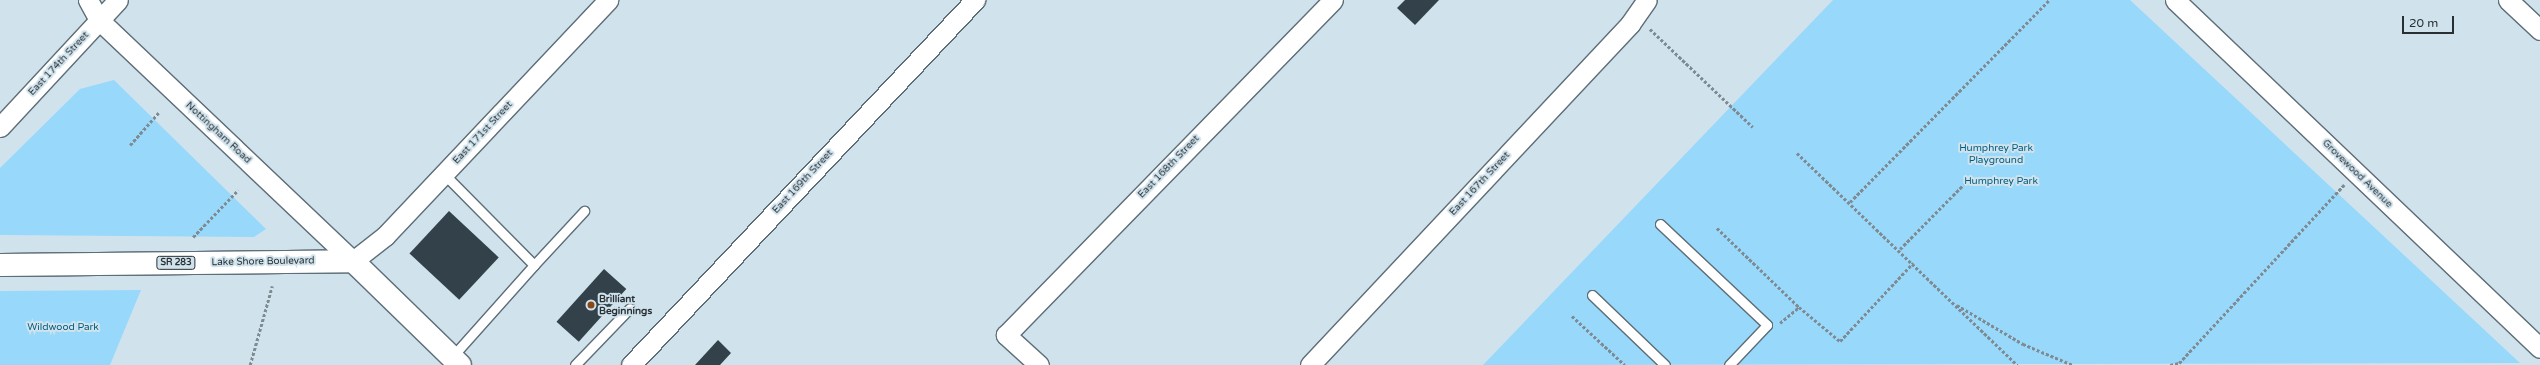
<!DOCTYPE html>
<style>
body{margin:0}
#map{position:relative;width:2540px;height:365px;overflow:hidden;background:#d0e3ed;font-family:"Varela Round",sans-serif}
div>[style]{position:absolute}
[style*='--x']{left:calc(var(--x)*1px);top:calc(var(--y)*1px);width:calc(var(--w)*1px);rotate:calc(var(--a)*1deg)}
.green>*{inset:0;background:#98d8fa}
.building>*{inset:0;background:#33424a;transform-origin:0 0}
.path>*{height:2.5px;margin-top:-1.25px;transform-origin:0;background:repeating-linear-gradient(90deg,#7e8b92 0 3px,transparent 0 5px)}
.roads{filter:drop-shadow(1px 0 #5e6e77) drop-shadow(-1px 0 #5e6e77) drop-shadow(0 1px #5e6e77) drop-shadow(0 -1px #5e6e77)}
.lane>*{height:9px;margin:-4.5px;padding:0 4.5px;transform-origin:4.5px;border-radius:4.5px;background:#fff}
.street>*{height:19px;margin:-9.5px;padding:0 9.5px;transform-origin:9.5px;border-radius:9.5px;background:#fff}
.primary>*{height:22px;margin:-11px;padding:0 11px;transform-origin:11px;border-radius:11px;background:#fff}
.dots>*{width:11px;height:11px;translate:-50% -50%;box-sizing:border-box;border:2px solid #d0e3ed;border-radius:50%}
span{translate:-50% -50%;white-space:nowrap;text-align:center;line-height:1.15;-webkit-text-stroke:4px #d0e3ed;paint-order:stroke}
.shield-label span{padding:1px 3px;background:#d0e3ed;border:1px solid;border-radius:3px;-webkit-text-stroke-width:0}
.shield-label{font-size:9px;color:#293034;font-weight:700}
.street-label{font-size:10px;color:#293034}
.park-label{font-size:10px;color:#005d7f}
.poi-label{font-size:10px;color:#293034;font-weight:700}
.left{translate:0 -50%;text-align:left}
.scale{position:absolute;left:2402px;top:16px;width:52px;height:18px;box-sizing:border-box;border:2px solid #293034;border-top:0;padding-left:5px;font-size:12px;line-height:14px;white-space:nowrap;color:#293034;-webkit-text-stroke:3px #d0e3ed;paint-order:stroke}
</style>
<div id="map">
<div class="green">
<i style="clip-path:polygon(1833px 0,2130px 0,2520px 363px,1483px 365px)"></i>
<i style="clip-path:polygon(114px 80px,266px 229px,254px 237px,0 235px,0 168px,80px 89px)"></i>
<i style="clip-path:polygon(141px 290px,110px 365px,0 365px,0 291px)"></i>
</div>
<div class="building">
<i style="clip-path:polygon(1405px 0,1439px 0,1415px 25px,1397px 8px)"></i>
<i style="left:449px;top:211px;width:68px;height:58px;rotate:43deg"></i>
<i style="left:604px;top:269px;width:30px;height:71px;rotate:42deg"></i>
<i style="clip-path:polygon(718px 340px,731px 353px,720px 365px,695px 365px)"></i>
</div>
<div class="path">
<i style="--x:1650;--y:29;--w:142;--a:43.6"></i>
<i style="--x:130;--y:145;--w:45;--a:-48.6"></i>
<i style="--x:1797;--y:153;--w:306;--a:43.9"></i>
<i style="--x:1850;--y:202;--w:284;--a:-45.4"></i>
<i style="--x:1717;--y:228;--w:114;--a:43.9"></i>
<i style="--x:193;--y:237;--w:65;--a:-46.2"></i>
<i style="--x:1900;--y:249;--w:100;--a:-45.4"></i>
<i style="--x:1957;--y:305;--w:77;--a:30.6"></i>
<i style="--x:2023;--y:344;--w:54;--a:22.8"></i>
<i style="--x:1572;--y:316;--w:72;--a:42.8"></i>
<i style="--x:1780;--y:323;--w:25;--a:-40"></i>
<i style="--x:1799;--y:307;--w:53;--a:39.7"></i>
<i style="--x:1840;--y:341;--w:107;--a:-46.9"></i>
<i style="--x:250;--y:365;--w:82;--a:-74.4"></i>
<i style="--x:2170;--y:365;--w:9;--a:-13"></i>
<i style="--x:2179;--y:363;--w:243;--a:-47.2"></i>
</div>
<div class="roads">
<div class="lane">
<i style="--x:444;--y:174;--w:128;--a:45.3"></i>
<i style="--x:534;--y:265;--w:123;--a:131.7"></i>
<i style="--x:1660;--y:224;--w:147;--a:43.3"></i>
<i style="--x:1767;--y:325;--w:55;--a:133.5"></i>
<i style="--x:534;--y:265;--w:74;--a:-47.2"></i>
<i style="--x:1592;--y:295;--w:101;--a:43.8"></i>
<i style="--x:575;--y:365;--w:79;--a:-46"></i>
</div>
<div class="street">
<i style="--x:88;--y:0;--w:23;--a:61"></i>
<i style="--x:99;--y:20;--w:350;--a:43.5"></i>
<i style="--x:353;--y:261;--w:41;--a:-38"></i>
<i style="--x:385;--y:236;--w:325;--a:-46.6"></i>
<i style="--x:2175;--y:0;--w:504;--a:43.63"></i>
<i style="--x:2508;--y:0;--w:44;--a:43.2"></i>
<i style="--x:0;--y:127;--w:173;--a:-47.1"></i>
<i style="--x:631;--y:365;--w:502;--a:-46.7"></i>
<i style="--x:1039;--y:365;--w:45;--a:-137.7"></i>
<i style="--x:1006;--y:335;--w:468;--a:-45.7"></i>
<i style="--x:1310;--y:365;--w:468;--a:-46.8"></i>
<i style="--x:1630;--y:24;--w:29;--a:-55"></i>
</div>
<div class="primary">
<i style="--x:0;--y:265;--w:353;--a:-0.6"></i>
<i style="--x:353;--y:261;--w:149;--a:44.2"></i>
</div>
</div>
<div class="dots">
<i style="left:591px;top:305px;background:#8a4817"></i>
</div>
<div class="shield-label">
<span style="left:176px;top:263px">SR 283</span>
</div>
<div class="street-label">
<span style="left:59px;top:64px;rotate:-47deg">East 174th Street</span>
<span style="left:218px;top:133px;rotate:43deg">Nottingham Road</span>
<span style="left:483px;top:133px;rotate:-47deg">East 171st Street</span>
<span style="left:1169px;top:167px;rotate:-46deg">East 168th Street</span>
<span style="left:2357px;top:174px;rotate:44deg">Grovewood Avenue</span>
<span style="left:803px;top:182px;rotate:-47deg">East 169th Street</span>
<span style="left:1480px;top:184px;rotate:-47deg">East 167th Street</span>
<span style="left:263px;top:262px;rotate:-1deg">Lake Shore Boulevard</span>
</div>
<div class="park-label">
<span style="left:1996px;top:154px">Humphrey Park<br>Playground</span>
<span style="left:2001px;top:182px">Humphrey Park</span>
<span style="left:63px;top:328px">Wildwood Park</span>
</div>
<div class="poi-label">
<span class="left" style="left:599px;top:305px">Brilliant<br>Beginnings</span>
</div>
<div class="scale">20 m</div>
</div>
